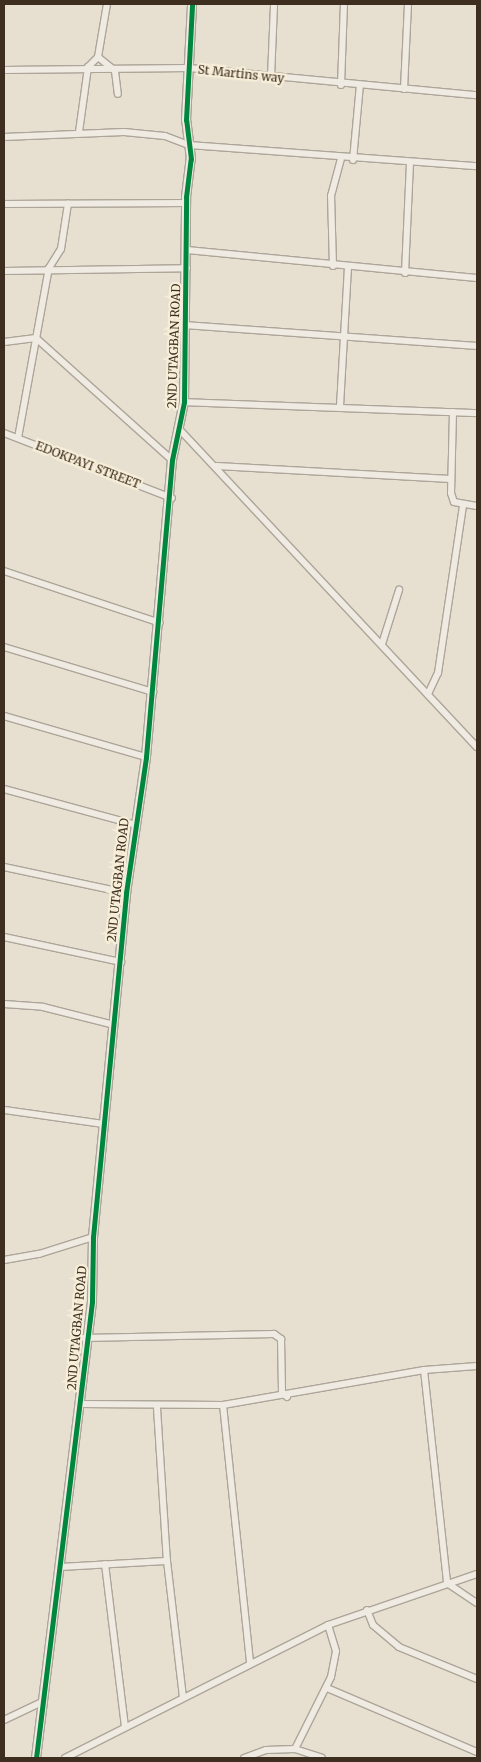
<!DOCTYPE html>
<style>
body{margin:0}
#map{position:relative;width:481px;height:1762px;overflow:hidden;background:#e7e0d1;font-family:Merriweather,serif}
div>[style]{position:absolute}
[style*='--x']{left:calc(var(--x)*1px);top:calc(var(--y)*1px);width:calc(var(--w)*1px);rotate:calc(var(--a)*1deg)}
.roads{filter:drop-shadow(1px 0 #ada599) drop-shadow(-1px 0 #ada599) drop-shadow(0 1px #ada599) drop-shadow(0 -1px #ada599)}
.minor>*{height:6px;margin:-3px;padding:0 3px;transform-origin:3px;border-radius:3px;background:#efebe3}
.tertiary>*{height:8px;margin:-4px;padding:0 4px;transform-origin:4px;border-radius:4px;background:#efebe3}
.cycleway>*{height:5px;margin:-2.5px;padding:0 2.5px;transform-origin:2.5px;border-radius:2.5px;background:#00873e}
span{translate:-50% -50%;white-space:nowrap;text-align:center;line-height:1.15;-webkit-text-stroke:4.5px #f7eed8;paint-order:stroke}
.street-label{font-size:12px;color:#3d2e20}
.frame{position:absolute;inset:0;border:5px solid #3d2e20;pointer-events:none}
</style>
<div id="map">
<div class="roads">
<div class="minor">
<i style="--x:98;--y:57;--w:22;--a:39"></i>
<i style="--x:115;--y:71;--w:23;--a:83"></i>
<i style="--x:4;--y:70;--w:185;--a:-0.6"></i>
<i style="--x:189;--y:68;--w:289;--a:5.4"></i>
<i style="--x:271;--y:77;--w:73;--a:-87.6"></i>
<i style="--x:341;--y:85;--w:81;--a:-87.9"></i>
<i style="--x:404;--y:89;--w:85;--a:-87.3"></i>
<i style="--x:79;--y:132;--w:66;--a:-82.1"></i>
<i style="--x:88;--y:67;--w:14;--a:-45"></i>
<i style="--x:98;--y:57;--w:54;--a:-80.4"></i>
<i style="--x:4;--y:137;--w:120;--a:-2.4"></i>
<i style="--x:124;--y:132;--w:41;--a:5.6"></i>
<i style="--x:165;--y:136;--w:26;--a:21"></i>
<i style="--x:189;--y:145;--w:289;--a:4.2"></i>
<i style="--x:353;--y:160;--w:75;--a:-84.7"></i>
<i style="--x:4;--y:204;--w:182;--a:-0.3"></i>
<i style="--x:187;--y:250;--w:291;--a:5.5"></i>
<i style="--x:333;--y:266;--w:70;--a:-91.6"></i>
<i style="--x:331;--y:196;--w:38;--a:-75"></i>
<i style="--x:4;--y:271;--w:183;--a:-0.9"></i>
<i style="--x:405;--y:273;--w:110;--a:-87.4"></i>
<i style="--x:184;--y:325;--w:294;--a:4.1"></i>
<i style="--x:4;--y:342;--w:32;--a:-7"></i>
<i style="--x:36;--y:338;--w:183;--a:41.9"></i>
<i style="--x:184;--y:402;--w:293;--a:2.2"></i>
<i style="--x:340;--y:406;--w:139;--a:-86.7"></i>
<i style="--x:453;--y:412;--w:81;--a:91.4"></i>
<i style="--x:451;--y:493;--w:9;--a:72"></i>
<i style="--x:454;--y:502;--w:23;--a:10"></i>
<i style="--x:181;--y:431;--w:433;--a:46.9"></i>
<i style="--x:4;--y:433;--w:180;--a:21.2"></i>
<i style="--x:18;--y:438;--w:173;--a:-79.7"></i>
<i style="--x:49;--y:268;--w:22;--a:-58"></i>
<i style="--x:61;--y:249;--w:46;--a:-81.2"></i>
<i style="--x:217;--y:466;--w:234;--a:3.2"></i>
<i style="--x:4;--y:571;--w:164;--a:18.4"></i>
<i style="--x:382;--y:644;--w:57;--a:-72.5"></i>
<i style="--x:4;--y:647;--w:156;--a:16.8"></i>
<i style="--x:428;--y:694;--w:23;--a:-65"></i>
<i style="--x:438;--y:673;--w:170;--a:-81.5"></i>
<i style="--x:4;--y:716;--w:148;--a:16.1"></i>
<i style="--x:4;--y:789;--w:134;--a:15.2"></i>
<i style="--x:4;--y:867;--w:125;--a:12"></i>
<i style="--x:4;--y:937;--w:120;--a:12.1"></i>
<i style="--x:4;--y:1004;--w:39;--a:4"></i>
<i style="--x:43;--y:1007;--w:73;--a:14.2"></i>
<i style="--x:4;--y:1110;--w:101;--a:8"></i>
<i style="--x:4;--y:1260;--w:36;--a:-10"></i>
<i style="--x:39;--y:1254;--w:57;--a:-17.5"></i>
<i style="--x:84;--y:1338;--w:190;--a:-1.2"></i>
<i style="--x:274;--y:1334;--w:9;--a:36"></i>
<i style="--x:281;--y:1339;--w:53;--a:88.9"></i>
<i style="--x:282;--y:1392;--w:7;--a:45"></i>
<i style="--x:424;--y:1370;--w:214;--a:83.8"></i>
<i style="--x:447;--y:1583;--w:36;--a:34"></i>
<i style="--x:81;--y:1404;--w:142;--a:0.4"></i>
<i style="--x:223;--y:1405;--w:204;--a:-9.9"></i>
<i style="--x:424;--y:1370;--w:53;--a:-4.3"></i>
<i style="--x:223;--y:1405;--w:259;--a:84"></i>
<i style="--x:157;--y:1408;--w:153;--a:86.3"></i>
<i style="--x:105;--y:1564;--w:163;--a:83"></i>
<i style="--x:59;--y:1567;--w:108;--a:-3.2"></i>
<i style="--x:167;--y:1561;--w:137;--a:83.3"></i>
<i style="--x:367;--y:1610;--w:16;--a:68"></i>
<i style="--x:373;--y:1625;--w:34;--a:40"></i>
<i style="--x:399;--y:1647;--w:84;--a:22.3"></i>
<i style="--x:327;--y:1688;--w:163;--a:23.1"></i>
<i style="--x:4;--y:1720;--w:42;--a:-25.3"></i>
<i style="--x:295;--y:1749;--w:80;--a:-63.4"></i>
<i style="--x:331;--y:1677;--w:26;--a:-79"></i>
<i style="--x:336;--y:1651;--w:27;--a:-107"></i>
<i style="--x:65;--y:1758;--w:295;--a:-26.8"></i>
<i style="--x:328;--y:1625;--w:157;--a:-18.9"></i>
<i style="--x:244;--y:1758;--w:23;--a:-20"></i>
<i style="--x:266;--y:1750;--w:29;--a:-2"></i>
<i style="--x:295;--y:1749;--w:28;--a:18"></i>
</div>
<div class="tertiary">
<i style="--x:36;--y:1758;--w:460;--a:-83"></i>
<i style="--x:92;--y:1301;--w:64;--a:-89.1"></i>
<i style="--x:93;--y:1237;--w:346;--a:-84.5"></i>
<i style="--x:126;--y:893;--w:137;--a:-81.6"></i>
<i style="--x:146;--y:757;--w:298;--a:-85"></i>
<i style="--x:172;--y:460;--w:59;--a:-78.3"></i>
<i style="--x:184;--y:402;--w:205;--a:-89.4"></i>
<i style="--x:186;--y:197;--w:38;--a:-83"></i>
<i style="--x:191;--y:159;--w:39;--a:-97"></i>
<i style="--x:186;--y:120;--w:116;--a:-87"></i>
</div>
</div>
<div class="cycleway">
<i style="--x:36;--y:1758;--w:460;--a:-83"></i>
<i style="--x:92;--y:1301;--w:64;--a:-89.1"></i>
<i style="--x:93;--y:1237;--w:346;--a:-84.5"></i>
<i style="--x:126;--y:893;--w:137;--a:-81.6"></i>
<i style="--x:146;--y:757;--w:298;--a:-85"></i>
<i style="--x:172;--y:460;--w:59;--a:-78.3"></i>
<i style="--x:184;--y:402;--w:205;--a:-89.4"></i>
<i style="--x:186;--y:197;--w:38;--a:-83"></i>
<i style="--x:191;--y:159;--w:39;--a:-97"></i>
<i style="--x:186;--y:120;--w:116;--a:-87"></i>
</div>
<div class="street-label">
<span style="left:241px;top:74px;rotate:6deg">St Martins way</span>
<span style="left:174px;top:346px;rotate:-88deg">2ND UTAGBAN ROAD</span>
<span style="left:88px;top:465px;rotate:21deg">EDOKPAYI STREET</span>
<span style="left:118px;top:880px;rotate:-84deg">2ND UTAGBAN ROAD</span>
<span style="left:77px;top:1328px;rotate:-85deg">2ND UTAGBAN ROAD</span>
</div>
<div class="frame"></div>
</div>
